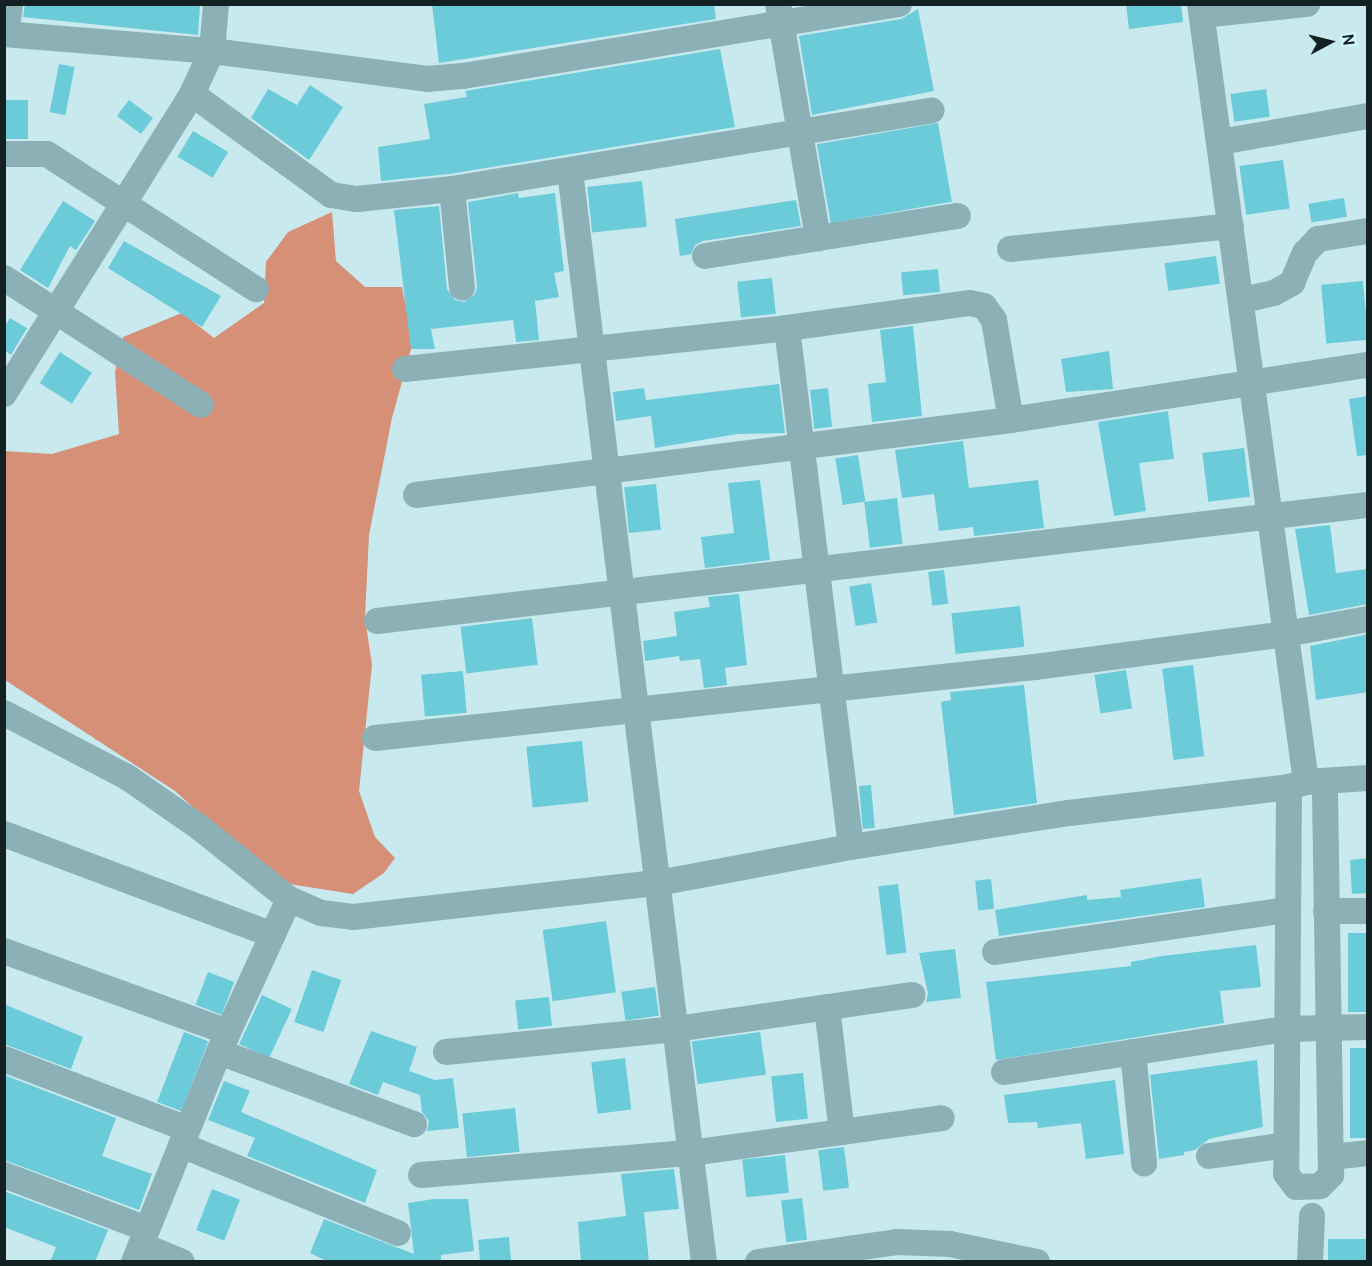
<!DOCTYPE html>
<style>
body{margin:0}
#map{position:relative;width:1372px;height:1266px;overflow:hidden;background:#c8eaef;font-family:Cabin,sans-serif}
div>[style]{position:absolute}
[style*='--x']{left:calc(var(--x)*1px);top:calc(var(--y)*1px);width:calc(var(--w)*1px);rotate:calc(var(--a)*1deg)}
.water>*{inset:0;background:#d59077}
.building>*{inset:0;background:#6ccbd8;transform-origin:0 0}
.minor>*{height:26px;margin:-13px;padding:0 13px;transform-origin:13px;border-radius:13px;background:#8bb0b6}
span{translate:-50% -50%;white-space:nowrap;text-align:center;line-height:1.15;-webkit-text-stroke:5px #d5f8fd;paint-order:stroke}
.frame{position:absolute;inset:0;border:6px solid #142123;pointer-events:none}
.north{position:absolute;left:1300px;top:12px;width:60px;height:60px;-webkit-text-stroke:4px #d5f8fd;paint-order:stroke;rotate:83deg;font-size:16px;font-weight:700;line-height:24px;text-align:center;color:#142123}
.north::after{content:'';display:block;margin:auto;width:21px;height:27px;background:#142123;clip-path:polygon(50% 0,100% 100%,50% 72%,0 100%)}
</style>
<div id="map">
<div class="water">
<i style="clip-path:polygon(332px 212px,336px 261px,365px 287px,402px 287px,413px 342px,392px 418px,369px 535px,365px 618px,372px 665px,359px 791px,375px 837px,395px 858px,384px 873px,353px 894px,276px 882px,175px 791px,5px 680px,4px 451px,52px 454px,119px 434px,115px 372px,123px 337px,182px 313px,214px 338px,264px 303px,266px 262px,288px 232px)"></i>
</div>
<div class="building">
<i style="clip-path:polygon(25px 4px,200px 4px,198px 35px,23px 17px)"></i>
<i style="clip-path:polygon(432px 4px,714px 4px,716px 19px,439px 63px)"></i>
<i style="clip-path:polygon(1126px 4px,1181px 4px,1183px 22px,1129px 29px)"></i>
<i style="clip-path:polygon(918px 9px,934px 91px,812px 115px,799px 36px,901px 19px)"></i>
<i style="clip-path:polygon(720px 49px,735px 127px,450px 174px,381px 181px,378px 147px,430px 139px,424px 104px,467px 97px,465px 91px)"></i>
<i style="left:59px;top:64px;width:16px;height:49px;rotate:11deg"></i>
<i style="clip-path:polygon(310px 85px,343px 107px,309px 160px,251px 118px,268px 89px,297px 105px)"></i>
<i style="left:1266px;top:89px;width:28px;height:36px;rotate:82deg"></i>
<i style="left:4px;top:100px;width:24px;height:39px"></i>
<i style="left:129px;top:100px;width:30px;height:20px;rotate:37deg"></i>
<i style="left:938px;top:123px;width:80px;height:123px;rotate:80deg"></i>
<i style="left:193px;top:131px;width:41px;height:30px;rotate:31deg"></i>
<i style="left:1283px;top:160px;width:49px;height:44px;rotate:82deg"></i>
<i style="left:642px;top:181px;width:46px;height:55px;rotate:84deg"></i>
<i style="clip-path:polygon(518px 193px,519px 198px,555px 193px,564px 271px,554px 273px,559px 297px,535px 301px,539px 340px,516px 342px,513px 320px,431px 329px,435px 349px,411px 349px,394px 210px,439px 206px,447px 289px,455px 300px,464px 302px,475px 294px,477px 286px,468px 202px)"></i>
<i style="left:1344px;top:198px;width:19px;height:36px;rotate:81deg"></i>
<i style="clip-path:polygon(796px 200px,801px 226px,703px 241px,695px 245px,691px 254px,680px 256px,675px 219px)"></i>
<i style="clip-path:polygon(63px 201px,95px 221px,76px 250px,70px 246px,48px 288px,20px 270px)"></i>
<i style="clip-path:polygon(124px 241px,221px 296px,202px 327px,108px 268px)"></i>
<i style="left:1216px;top:256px;width:28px;height:52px;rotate:82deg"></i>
<i style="left:938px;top:269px;width:23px;height:37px;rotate:85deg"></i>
<i style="left:772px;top:278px;width:36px;height:35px;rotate:84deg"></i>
<i style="left:1363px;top:281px;width:59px;height:42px;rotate:85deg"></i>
<i style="clip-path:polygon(10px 318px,27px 328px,11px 355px,4px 350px,4px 328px)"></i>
<i style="clip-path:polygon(913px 326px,922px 416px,872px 422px,868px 384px,886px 382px,880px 330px)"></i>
<i style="clip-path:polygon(1109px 351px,1113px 389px,1066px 392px,1061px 359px)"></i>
<i style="left:60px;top:352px;width:38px;height:37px;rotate:33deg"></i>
<i style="clip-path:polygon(779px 384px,785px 433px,737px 434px,655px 448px,651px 416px,616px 421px,613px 392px,644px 388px,646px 400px)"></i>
<i style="left:828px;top:388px;width:39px;height:18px;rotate:84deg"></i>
<i style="clip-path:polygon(1368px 396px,1368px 455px,1357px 456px,1349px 399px)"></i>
<i style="clip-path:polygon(1168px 411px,1174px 459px,1139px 463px,1146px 511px,1114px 516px,1098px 422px)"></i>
<i style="clip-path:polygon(963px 441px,969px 488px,1038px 480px,1044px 528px,974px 536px,973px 527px,939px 531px,934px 494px,902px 498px,895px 450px)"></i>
<i style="left:1244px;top:448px;width:49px;height:42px;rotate:83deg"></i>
<i style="left:858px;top:455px;width:47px;height:23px;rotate:81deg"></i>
<i style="clip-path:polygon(760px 480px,770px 560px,705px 568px,701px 537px,734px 533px,728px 483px)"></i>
<i style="left:656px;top:484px;width:46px;height:32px;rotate:84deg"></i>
<i style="left:897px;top:498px;width:46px;height:33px;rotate:83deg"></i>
<i style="clip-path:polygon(1330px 525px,1336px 573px,1368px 569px,1368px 604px,1309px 615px,1295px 529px)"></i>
<i style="left:944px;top:570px;width:34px;height:16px;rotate:83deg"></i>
<i style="left:871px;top:583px;width:40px;height:22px;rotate:81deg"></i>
<i style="clip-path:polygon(739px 594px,747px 665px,725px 668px,727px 685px,704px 688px,700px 659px,680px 661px,679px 656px,645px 661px,643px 641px,677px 636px,674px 612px,710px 607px,708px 597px)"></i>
<i style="left:1020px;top:606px;width:41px;height:69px;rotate:84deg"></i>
<i style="left:532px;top:618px;width:47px;height:72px;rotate:83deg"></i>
<i style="clip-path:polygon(1368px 634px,1368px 692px,1316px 700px,1310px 646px)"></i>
<i style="left:1193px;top:665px;width:92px;height:31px;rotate:83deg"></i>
<i style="left:1126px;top:670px;width:39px;height:32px;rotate:81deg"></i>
<i style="left:463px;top:671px;width:42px;height:42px;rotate:85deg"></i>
<i style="clip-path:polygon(1024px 685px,1037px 803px,954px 815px,941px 702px,951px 700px,950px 692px)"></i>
<i style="left:582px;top:741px;width:61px;height:56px;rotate:84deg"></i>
<i style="left:871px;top:785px;width:43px;height:12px;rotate:85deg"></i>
<i style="clip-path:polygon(1368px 858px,1368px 893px,1352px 894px,1350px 860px)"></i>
<i style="clip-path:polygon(1201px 878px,1205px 907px,999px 936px,995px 910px,1087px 895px,1087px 900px,1121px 897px,1120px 890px)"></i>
<i style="left:991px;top:879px;width:30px;height:16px;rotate:84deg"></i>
<i style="left:898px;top:884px;width:69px;height:20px;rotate:83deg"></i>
<i style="left:606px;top:921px;width:72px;height:64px;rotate:82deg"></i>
<i style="left:1368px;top:933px;width:79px;height:20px;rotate:90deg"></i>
<i style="clip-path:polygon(1256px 945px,1261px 987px,1220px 991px,1224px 1023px,996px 1060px,986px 982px,1131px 966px,1131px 962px,1162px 956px)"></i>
<i style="clip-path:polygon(955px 949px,961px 998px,926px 1002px,928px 993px,919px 953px)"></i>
<i style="left:312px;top:970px;width:31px;height:55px;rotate:19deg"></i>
<i style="left:208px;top:972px;width:28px;height:35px;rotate:21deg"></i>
<i style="left:655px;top:987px;width:29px;height:34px;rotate:82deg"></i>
<i style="left:262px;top:995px;width:33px;height:54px;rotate:25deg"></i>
<i style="left:549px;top:997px;width:29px;height:34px;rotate:84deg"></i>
<i style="clip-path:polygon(4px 1004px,83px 1037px,71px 1069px,4px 1044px)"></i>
<i style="clip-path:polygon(371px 1031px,417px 1047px,409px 1071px,435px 1080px,453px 1078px,459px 1128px,427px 1131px,429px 1121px,422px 1112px,420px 1095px,383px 1082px,378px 1095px,349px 1084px)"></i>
<i style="left:184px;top:1032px;width:26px;height:75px;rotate:21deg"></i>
<i style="left:760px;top:1032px;width:43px;height:69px;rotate:82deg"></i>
<i style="left:1368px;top:1048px;width:90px;height:18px;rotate:90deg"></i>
<i style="left:625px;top:1058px;width:52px;height:34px;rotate:83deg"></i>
<i style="clip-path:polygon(1257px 1060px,1263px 1127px,1209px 1139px,1195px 1150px,1184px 1152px,1184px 1155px,1159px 1159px,1150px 1075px)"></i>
<i style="left:803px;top:1073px;width:46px;height:32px;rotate:84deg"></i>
<i style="clip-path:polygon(4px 1075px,116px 1118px,102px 1156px,152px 1174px,139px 1210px,4px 1160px)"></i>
<i style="clip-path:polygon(1115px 1080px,1124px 1154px,1086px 1159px,1081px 1123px,1038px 1128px,1037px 1122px,1008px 1123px,1004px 1095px)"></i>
<i style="clip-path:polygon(224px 1081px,250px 1091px,241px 1112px,377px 1170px,365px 1203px,247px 1156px,255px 1138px,208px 1120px)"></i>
<i style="left:515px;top:1108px;width:44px;height:53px;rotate:84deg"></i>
<i style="left:844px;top:1147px;width:41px;height:26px;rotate:83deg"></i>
<i style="left:785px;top:1155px;width:38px;height:43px;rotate:84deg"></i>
<i style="clip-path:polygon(674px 1169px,679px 1209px,644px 1212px,649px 1262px,581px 1262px,578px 1222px,626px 1216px,621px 1174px)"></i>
<i style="left:212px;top:1189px;width:30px;height:44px;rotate:21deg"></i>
<i style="clip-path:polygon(4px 1191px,108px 1230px,95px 1262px,50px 1262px,56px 1247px,4px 1227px)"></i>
<i style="left:802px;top:1198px;width:42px;height:21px;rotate:83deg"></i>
<i style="clip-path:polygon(434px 1199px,468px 1199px,474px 1251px,441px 1255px,441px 1262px,329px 1262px,310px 1253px,324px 1219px,414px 1254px,408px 1203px)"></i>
<i style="left:509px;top:1237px;width:25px;height:31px;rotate:85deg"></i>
<i style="left:1368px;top:1239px;width:23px;height:40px;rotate:90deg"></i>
</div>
<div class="minor">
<i style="--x:778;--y:4;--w:238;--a:80.3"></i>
<i style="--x:1200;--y:4;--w:785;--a:82.24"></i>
<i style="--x:1202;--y:15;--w:106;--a:-6"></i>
<i style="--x:4;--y:34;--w:209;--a:4.7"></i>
<i style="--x:212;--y:51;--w:217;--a:7.4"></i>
<i style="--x:427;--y:79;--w:36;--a:-5"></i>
<i style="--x:463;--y:76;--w:442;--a:-9.4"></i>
<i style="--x:6;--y:34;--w:30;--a:-82"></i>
<i style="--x:192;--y:94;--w:172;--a:36"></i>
<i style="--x:331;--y:195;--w:26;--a:9"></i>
<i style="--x:357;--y:199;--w:96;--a:-6"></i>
<i style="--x:452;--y:189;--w:486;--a:-9.3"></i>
<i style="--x:1220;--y:142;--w:150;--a:-10"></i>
<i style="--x:4;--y:154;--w:43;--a:0"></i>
<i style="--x:47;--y:154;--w:249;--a:32.9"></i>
<i style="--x:570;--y:171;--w:1099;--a:83"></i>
<i style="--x:452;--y:189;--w:99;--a:84.2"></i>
<i style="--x:1010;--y:249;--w:222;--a:-5.9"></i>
<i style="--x:705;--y:256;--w:256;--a:-9"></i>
<i style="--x:4;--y:278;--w:234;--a:32.8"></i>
<i style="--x:1243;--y:300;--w:32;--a:-13"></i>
<i style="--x:1274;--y:293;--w:21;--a:-29"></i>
<i style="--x:1292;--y:283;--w:33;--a:-67"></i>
<i style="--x:1305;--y:253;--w:19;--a:-47"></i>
<i style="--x:1318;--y:239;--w:51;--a:-9.1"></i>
<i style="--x:787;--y:328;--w:523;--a:82.97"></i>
<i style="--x:405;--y:369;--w:384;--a:-6.1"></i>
<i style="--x:787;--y:328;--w:185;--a:-7.8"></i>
<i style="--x:970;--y:303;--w:14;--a:12"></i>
<i style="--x:984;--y:306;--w:17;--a:54"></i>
<i style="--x:994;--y:320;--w:101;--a:80.4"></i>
<i style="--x:4;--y:394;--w:354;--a:-57.9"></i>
<i style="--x:192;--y:94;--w:47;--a:-65.1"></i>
<i style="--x:212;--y:51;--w:47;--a:-85.1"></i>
<i style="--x:416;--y:495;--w:600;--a:-7.18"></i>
<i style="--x:1011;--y:420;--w:361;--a:-8.8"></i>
<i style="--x:377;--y:621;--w:998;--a:-6.68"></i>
<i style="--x:4;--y:713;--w:139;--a:27.5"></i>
<i style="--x:127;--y:777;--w:88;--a:34.8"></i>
<i style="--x:199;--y:827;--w:115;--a:38.7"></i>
<i style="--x:289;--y:899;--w:35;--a:24"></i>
<i style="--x:321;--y:913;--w:32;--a:7"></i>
<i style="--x:353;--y:917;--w:307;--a:-6.4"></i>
<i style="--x:658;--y:883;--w:196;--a:-10.6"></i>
<i style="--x:851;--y:847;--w:221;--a:-8.9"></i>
<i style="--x:1069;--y:813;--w:222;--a:-6.7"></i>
<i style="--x:1289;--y:787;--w:18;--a:-16"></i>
<i style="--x:1306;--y:782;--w:62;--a:-3.7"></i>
<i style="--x:375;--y:738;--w:664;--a:-6.14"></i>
<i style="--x:1035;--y:667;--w:253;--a:-7.5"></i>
<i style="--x:1286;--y:634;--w:83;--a:-10.4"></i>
<i style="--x:1289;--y:787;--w:387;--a:90.4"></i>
<i style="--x:1286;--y:1174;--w:16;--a:52"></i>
<i style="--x:1296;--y:1187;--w:24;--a:-2"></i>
<i style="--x:1320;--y:1186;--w:16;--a:-45"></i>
<i style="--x:1331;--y:1175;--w:394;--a:-90.9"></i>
<i style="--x:4;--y:834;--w:287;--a:20.6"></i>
<i style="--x:1326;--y:911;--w:42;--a:0"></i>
<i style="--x:4;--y:951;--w:238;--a:19.9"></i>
<i style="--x:995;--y:952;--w:295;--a:-8.2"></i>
<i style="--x:827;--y:1007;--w:126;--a:83.2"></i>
<i style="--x:219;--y:1052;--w:208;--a:20.3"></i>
<i style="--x:446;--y:1052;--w:231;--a:-5.7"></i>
<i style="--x:676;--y:1029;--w:239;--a:-8.2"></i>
<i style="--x:1133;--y:1052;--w:112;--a:84.3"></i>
<i style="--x:4;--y:1059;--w:196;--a:20.9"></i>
<i style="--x:1004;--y:1072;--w:284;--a:-8.7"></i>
<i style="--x:1285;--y:1029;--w:83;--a:-1.4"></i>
<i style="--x:181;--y:1145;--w:234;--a:22.1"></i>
<i style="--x:1209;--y:1156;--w:78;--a:-8.1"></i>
<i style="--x:1331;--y:1157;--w:37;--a:-6"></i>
<i style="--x:4;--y:1175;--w:153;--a:20.7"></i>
<i style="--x:421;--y:1175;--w:271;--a:-4.7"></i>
<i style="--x:691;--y:1153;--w:253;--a:-7.9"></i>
<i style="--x:141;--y:1245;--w:44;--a:22.5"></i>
<i style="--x:134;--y:1262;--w:227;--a:-68"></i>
<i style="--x:219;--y:1052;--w:168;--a:-65.4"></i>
<i style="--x:758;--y:1262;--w:140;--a:-8.2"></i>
<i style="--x:897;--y:1242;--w:53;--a:2.2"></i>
<i style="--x:950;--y:1244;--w:89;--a:11.7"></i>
<i style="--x:1310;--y:1262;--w:46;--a:-87.5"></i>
</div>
<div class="frame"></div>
<div class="north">N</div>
</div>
